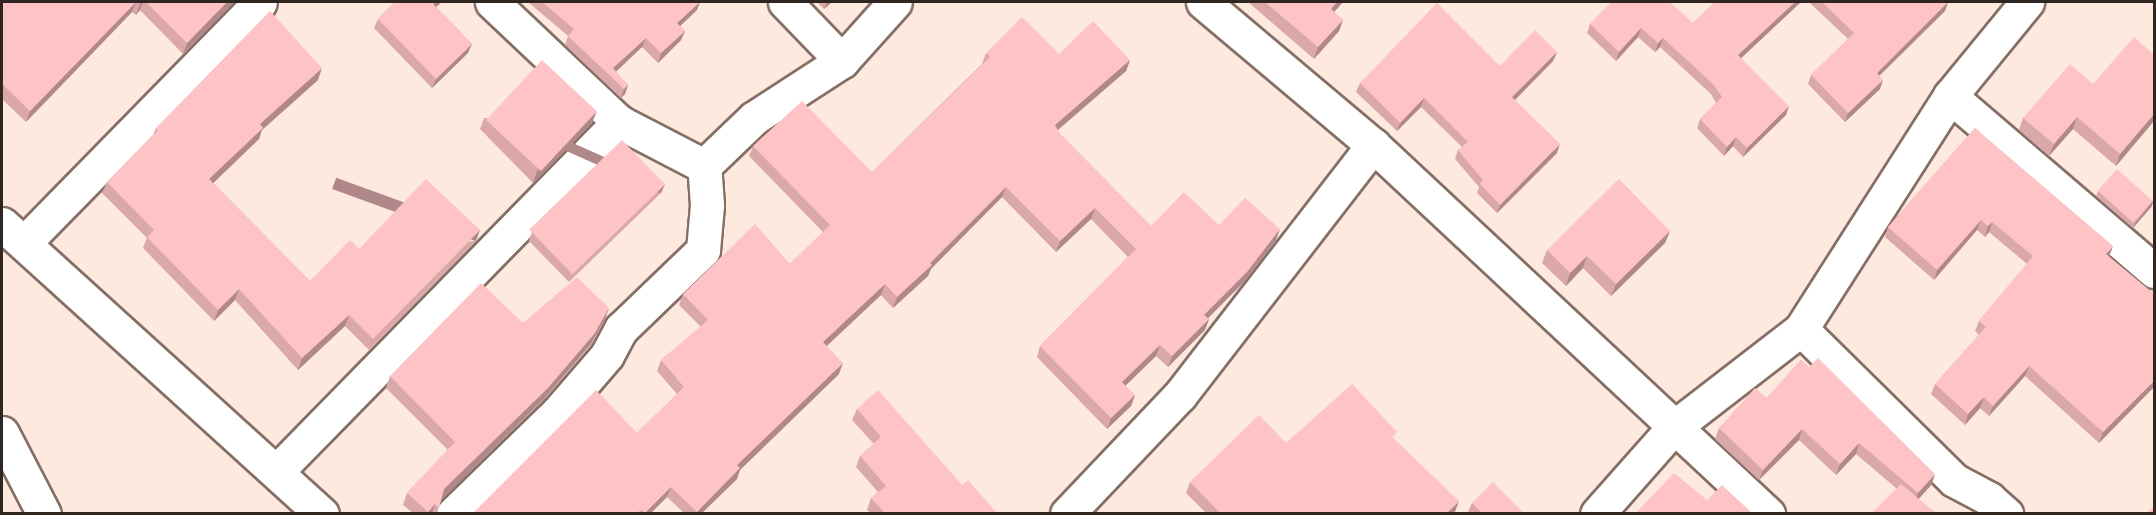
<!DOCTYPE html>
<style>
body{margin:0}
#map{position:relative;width:2156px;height:515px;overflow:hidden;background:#fde9de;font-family:Rubik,sans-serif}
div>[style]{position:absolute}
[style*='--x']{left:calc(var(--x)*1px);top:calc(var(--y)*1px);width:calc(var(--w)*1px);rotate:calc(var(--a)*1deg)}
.roads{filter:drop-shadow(2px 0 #856f64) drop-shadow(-2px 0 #856f64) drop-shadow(0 2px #856f64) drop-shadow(0 -2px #856f64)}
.minor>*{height:33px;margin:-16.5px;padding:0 16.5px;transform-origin:16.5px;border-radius:16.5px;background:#fff}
.wall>*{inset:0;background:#daa8a9}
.shaded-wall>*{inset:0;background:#b1888a;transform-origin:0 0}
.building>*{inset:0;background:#fdc3c5;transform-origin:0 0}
span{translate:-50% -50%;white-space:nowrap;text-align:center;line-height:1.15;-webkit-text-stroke:4.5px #fff;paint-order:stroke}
.frame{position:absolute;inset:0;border:3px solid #2f2622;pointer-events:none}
</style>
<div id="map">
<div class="roads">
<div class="minor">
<i style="--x:492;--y:2;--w:175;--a:43.4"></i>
<i style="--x:619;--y:122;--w:96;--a:27.4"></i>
<i style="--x:785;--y:2;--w:82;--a:46"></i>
<i style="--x:1203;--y:2;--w:222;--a:40.1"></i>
<i style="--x:1373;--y:145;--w:541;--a:43.05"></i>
<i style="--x:1950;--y:96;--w:269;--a:40.6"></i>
<i style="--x:2;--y:224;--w:432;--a:42.2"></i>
<i style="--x:24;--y:243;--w:337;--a:-45.6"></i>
<i style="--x:1801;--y:329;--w:215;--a:44.6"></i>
<i style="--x:1954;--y:480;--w:40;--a:28"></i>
<i style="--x:1989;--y:499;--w:23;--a:41"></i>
<i style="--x:2;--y:433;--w:91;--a:62.6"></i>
<i style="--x:277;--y:471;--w:489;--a:-45.6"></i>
<i style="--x:453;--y:514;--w:146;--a:-44.2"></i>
<i style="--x:558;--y:412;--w:75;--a:-49.3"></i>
<i style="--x:607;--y:355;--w:30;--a:-62"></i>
<i style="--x:621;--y:329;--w:114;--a:-43.9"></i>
<i style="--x:703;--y:250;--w:45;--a:-84.9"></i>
<i style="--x:707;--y:205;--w:39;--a:-94"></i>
<i style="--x:704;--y:166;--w:69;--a:-43.8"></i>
<i style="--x:754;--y:118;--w:105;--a:-32.9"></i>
<i style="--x:842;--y:61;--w:79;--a:-48.1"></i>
<i style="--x:1067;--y:514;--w:164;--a:-46.5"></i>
<i style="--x:1180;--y:395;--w:316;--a:-52.3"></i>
<i style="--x:1597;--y:514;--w:115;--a:-48.5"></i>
<i style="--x:1673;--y:428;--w:162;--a:-37.7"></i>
<i style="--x:1801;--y:329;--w:277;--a:-57.4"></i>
<i style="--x:1950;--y:96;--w:122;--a:-50.7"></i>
</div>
</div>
<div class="wall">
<i style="clip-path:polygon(2px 2px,234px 2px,183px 54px,140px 10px,136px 15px,132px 12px,26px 122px,2px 99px)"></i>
<i style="clip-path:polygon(395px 2px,442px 2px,436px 7px,472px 44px,468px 53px,432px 88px,374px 28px,378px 19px)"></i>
<i style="clip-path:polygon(528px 2px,700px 2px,697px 10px,680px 26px,685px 31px,681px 40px,658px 63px,642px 47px,616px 72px,628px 85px,625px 94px,621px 98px,565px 45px,568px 36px)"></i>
<i style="clip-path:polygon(817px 2px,832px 2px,824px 9px)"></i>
<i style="clip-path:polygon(1248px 2px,1343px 2px,1334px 12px,1343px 20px,1339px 31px,1314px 59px)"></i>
<i style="clip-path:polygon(1715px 2px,1801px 2px,1741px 58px,1786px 115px,1743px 157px,1733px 146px,1724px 156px,1697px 128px,1700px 119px,1716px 103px,1711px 94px,1660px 47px,1655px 52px,1638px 37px,1616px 61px,1587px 33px,1590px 24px,1693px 23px)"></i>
<i style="clip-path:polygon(1809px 2px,1948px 2px,1945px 11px,1879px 76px,1880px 89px,1845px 122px,1808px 84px,1811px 75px,1848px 39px)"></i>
<i style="clip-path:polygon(1557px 52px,1553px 61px,1515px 100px,1557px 153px,1497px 213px,1477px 193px,1479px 187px,1455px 159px,1458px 150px,1462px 147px,1421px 107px,1397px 131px,1356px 92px,1360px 83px,1500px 66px)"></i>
<i style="clip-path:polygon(986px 53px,1059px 54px,1130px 60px,1126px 71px,1057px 130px,1060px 134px,1151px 226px,1219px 225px,1276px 240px,1243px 283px,1208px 318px,1209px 319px,1205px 330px,1168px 367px,1156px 356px,1125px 386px,1135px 395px,1131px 406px,1107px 429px,1037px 357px,1040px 346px,1128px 257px,1091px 219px,1056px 252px,1002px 197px,931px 269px,928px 276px,893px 308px,881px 295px,827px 346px,839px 374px,740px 470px,737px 479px,702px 513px,684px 513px,667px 497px,651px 513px,473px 513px,637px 433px,677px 394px,657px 371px,661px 360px,701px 327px,679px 305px,683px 294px,790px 264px,823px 232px,749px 156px,753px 146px,872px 172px,982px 64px)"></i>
<i style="clip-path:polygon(318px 80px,262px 130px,259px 139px,213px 183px,310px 281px,359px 249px,476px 241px,369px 350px,345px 326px,298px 370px,235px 300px,214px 321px,143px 248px,147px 238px,102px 193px,107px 182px,153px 135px,156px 128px)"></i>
<i style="clip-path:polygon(2093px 84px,2154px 121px,2116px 166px,2073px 129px,2049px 156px,2019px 130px,2023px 118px)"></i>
<i style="clip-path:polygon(484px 118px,592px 123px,533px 183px,480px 129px)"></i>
<i style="clip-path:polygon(1975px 128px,2109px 257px,2154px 294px,2154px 387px,2099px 443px,2025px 376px,1989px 416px,1980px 408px,1965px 425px,1931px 394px,1935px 384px,1979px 335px,1975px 331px,1979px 321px,2027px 264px,1989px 232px,1985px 237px,1977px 230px,1934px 280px,1885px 237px,1888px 227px)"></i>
<i style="clip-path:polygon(665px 184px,661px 193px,569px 282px,529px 241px,532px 232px)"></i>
<i style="clip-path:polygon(2098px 191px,2153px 201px,2152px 206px,2133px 228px,2096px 196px)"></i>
<i style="clip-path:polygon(1670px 231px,1665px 243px,1611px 296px,1583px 268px,1566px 286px,1542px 263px,1547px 250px)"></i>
<i style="clip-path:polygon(605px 319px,591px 344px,544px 399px,441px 499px,437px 513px,413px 513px,403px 505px,407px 493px,448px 450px,386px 388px,390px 376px,523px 323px)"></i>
<i style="clip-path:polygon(1801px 360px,1932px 484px,1919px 499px,1896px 488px,1856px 454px,1836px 475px,1799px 440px,1759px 480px,1715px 439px,1719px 428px,1767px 398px)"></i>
<i style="clip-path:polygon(857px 409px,962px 485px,997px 513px,871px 513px,867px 510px,871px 498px,878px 492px,856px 467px,860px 456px,874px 444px,852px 420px)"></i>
<i style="clip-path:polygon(1394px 439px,1455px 512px,1453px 513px,1206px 513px,1186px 493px,1190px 482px,1286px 443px)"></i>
<i style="clip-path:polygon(1472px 503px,1524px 513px,1469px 513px,1468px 512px)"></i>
</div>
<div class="shaded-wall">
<i style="clip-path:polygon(136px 2px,132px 12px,26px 122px,30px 111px)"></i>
<i style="clip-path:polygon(142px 2px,143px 2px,140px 10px,136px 15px,140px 4px)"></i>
<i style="clip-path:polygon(227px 2px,234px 2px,183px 54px,187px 43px)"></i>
<i style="clip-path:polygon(435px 2px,442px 2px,429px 13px,433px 4px)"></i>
<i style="clip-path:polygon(700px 2px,697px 10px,674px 32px,677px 23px)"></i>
<i style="clip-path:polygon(827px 2px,832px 2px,824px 9px)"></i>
<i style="clip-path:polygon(1337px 2px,1343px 2px,1327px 20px,1331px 9px)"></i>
<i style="clip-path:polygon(1795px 2px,1801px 2px,1735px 64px,1738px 55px)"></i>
<i style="clip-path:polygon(1948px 2px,1945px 11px,1873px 82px,1877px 73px)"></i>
<i style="clip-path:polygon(1343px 20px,1339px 31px,1314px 59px,1318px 47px)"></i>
<i style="clip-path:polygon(1641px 28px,1638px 37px,1616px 61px,1619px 52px)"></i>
<i style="clip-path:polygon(685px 31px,681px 40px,658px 63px,661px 53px)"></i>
<i style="clip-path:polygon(646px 38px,642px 47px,610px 77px,613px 68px)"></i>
<i style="clip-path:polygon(1663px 38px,1660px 47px,1655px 52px,1658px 43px)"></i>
<i style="clip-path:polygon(472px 44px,468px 53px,432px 88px,436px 79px)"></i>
<i style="clip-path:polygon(1557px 52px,1553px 61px,1509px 106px,1512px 97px)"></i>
<i style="clip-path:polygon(1130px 60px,1126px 71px,1051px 136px,1055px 125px)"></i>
<i style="clip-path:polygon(322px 68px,318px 80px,262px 130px,259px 139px,205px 191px,209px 179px,260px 124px)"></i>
<i style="clip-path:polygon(1883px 80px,1880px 89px,1845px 122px,1848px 113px)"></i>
<i style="clip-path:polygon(628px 85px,625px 94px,621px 98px,624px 89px)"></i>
<i style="clip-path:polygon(1424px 98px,1421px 107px,1397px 131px,1400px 123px)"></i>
<i style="clip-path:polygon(1789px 106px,1786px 115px,1743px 157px,1747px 148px)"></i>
<i style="clip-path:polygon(597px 111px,592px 123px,533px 183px,537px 171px)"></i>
<i style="clip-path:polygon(2154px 114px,2154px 121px,2116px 166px,2120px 154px)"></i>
<i style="clip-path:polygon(2077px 117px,2073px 129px,2049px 156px,2054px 144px)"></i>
<i style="clip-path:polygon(1736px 137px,1733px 146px,1724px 156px,1727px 147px)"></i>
<i style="clip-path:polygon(1560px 144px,1557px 153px,1497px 213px,1500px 205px)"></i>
<i style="left:665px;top:184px;width:10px;height:128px;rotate:114deg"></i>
<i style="clip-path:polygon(1006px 187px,1002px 197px,931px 269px,928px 276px,893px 308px,897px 297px)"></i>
<i style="clip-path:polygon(2153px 201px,2152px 206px,2133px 228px,2135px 223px)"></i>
<i style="clip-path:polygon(1095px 208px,1091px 219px,1056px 252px,1060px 241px)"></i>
<i style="clip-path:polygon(1981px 220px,1977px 230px,1934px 280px,1937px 270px)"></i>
<i style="clip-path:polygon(1992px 222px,1989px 232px,1985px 237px,1988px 226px)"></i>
<i style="clip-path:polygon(1280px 229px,1276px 240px,1243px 283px,1200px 326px,1204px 315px)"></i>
<i style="left:480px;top:230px;width:12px;height:153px;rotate:110deg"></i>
<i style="clip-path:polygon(1670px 231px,1665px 243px,1611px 296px,1616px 284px)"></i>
<i style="clip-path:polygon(2113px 246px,2109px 257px,2106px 254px)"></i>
<i style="clip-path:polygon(1587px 256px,1583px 268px,1566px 286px,1570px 273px)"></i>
<i style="clip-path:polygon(885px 284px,881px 295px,819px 353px,823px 342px)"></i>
<i style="clip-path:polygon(239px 289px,235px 300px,214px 321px,218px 310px)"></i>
<i style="clip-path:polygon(609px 308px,605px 319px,591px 344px,544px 399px,440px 501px,444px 489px)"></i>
<i style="clip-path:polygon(349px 315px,345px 326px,298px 370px,302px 358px)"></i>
<i style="clip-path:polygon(1209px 319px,1205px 330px,1168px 367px,1172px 356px)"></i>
<i style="clip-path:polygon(1160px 345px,1156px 356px,1118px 393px,1122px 382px)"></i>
<i style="clip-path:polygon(843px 363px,839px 374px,740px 470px,737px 479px,702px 513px,696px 513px,737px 465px)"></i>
<i style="clip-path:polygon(2029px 366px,2025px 376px,1989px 416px,1993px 406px)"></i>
<i style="clip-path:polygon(2154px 381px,2154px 387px,2099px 443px,2103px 432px)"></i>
<i style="clip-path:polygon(1135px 395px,1131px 406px,1107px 429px,1111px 418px)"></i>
<i style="clip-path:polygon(1984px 397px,1980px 408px,1965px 425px,1968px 414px)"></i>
<i style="clip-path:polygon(1802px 429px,1799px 440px,1759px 480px,1763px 470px)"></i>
<i style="clip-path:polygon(1859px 443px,1856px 454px,1836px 475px,1840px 464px)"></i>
<i style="clip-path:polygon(1935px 474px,1932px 484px,1914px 504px,1918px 493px)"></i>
<i style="clip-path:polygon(671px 487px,667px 497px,651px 513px,644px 513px)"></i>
<i style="clip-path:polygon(1459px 501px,1455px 512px,1453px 513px,1447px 513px)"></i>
<i style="clip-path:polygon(435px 504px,432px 513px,427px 513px,428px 512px)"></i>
</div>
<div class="building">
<i style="clip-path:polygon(2px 2px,136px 2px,30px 111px,2px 84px)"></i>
<i style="clip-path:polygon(146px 2px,227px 2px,187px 43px)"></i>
<i style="clip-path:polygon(395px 2px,435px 2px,433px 4px,472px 44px,436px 79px,378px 19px)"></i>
<i style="clip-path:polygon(542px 2px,700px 2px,677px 23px,685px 31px,661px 53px,646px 38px,613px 68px,628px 85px,624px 89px,568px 36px,574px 29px)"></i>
<i style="clip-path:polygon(1265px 2px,1337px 2px,1331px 9px,1343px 20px,1318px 47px)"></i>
<i style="clip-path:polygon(1611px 2px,1670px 2px,1693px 23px,1715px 2px,1795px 2px,1738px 55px,1789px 106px,1747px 148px,1736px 137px,1727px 147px,1700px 119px,1722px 97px,1714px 85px,1663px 38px,1658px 43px,1641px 28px,1619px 52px,1590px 24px)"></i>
<i style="clip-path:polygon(1822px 2px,1948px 2px,1877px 73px,1883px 80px,1848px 113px,1811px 75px,1854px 33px)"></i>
<i style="clip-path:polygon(1437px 3px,1500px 66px,1535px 30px,1557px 52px,1512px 97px,1560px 144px,1500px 205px,1480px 184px,1483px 180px,1458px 150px,1468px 142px,1424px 98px,1400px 123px,1360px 83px)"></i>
<i style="clip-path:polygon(270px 11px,322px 68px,260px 124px,263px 128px,209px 179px,310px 281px,350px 240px,359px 249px,426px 179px,480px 230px,373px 339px,349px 315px,302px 358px,239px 289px,218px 310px,147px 237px,154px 230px,107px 182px,158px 130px,156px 128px)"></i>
<i style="clip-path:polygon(1022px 17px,1059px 54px,1093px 21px,1130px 60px,1055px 125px,1060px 134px,1151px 226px,1184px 192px,1219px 225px,1245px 198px,1280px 229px,1247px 272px,1204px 315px,1209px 319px,1172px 356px,1160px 345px,1122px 382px,1135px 395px,1111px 418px,1040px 346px,1136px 249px,1095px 208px,1060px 241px,1006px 187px,930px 263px,932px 265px,897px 297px,885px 284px,823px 342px,843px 363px,737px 465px,740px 468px,697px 512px,671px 487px,645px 513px,641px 510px,637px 513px,473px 513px,596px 390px,637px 433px,684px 387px,661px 360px,708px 320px,683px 294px,755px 224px,790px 264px,830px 225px,753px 146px,802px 101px,872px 172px,990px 57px,986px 53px)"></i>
<i style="clip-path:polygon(2134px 37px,2154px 55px,2154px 114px,2120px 154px,2077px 117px,2054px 144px,2023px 118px,2070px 64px,2093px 84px)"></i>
<i style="left:542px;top:60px;width:75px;height:82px;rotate:43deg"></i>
<i style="clip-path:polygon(1975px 128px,2113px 246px,2106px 254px,2154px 294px,2154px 381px,2103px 432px,2029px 366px,1993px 406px,1984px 397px,1968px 414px,1935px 384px,1986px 327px,1979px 321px,2033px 256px,1992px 222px,1988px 226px,1981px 220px,1937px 270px,1888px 227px)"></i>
<i style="left:622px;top:140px;width:62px;height:129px;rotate:46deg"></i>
<i style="left:2117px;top:169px;width:48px;height:29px;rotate:42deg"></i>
<i style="clip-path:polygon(1619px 179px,1670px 231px,1616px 284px,1587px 256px,1570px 273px,1547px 250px)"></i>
<i style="clip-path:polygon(577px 277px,609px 308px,595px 333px,548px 388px,444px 489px,439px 508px,435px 504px,428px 512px,407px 493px,455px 442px,390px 376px,481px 283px,523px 323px)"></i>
<i style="clip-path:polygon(1818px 358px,1935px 474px,1918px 493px,1859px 443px,1840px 464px,1802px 429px,1763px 470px,1719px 428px,1755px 388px,1767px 398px,1801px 360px,1809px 367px)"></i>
<i style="clip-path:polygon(1352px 384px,1397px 432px,1392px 437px,1459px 501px,1447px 513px,1218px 513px,1219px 512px,1190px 482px,1259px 415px,1286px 443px)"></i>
<i style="clip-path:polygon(878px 390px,962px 485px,968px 480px,997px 513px,885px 513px,871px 498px,886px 486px,860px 456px,881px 437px,857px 409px)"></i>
<i style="clip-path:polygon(1674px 473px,1707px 500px,1722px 485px,1752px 513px,1636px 513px)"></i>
<i style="clip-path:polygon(1493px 482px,1524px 513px,1482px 513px,1472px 503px)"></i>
<i style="clip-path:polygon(1901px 484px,1936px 513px,1872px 513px)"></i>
<i style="clip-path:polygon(2154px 506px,2154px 513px,2146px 513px)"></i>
</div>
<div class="frame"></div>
</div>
